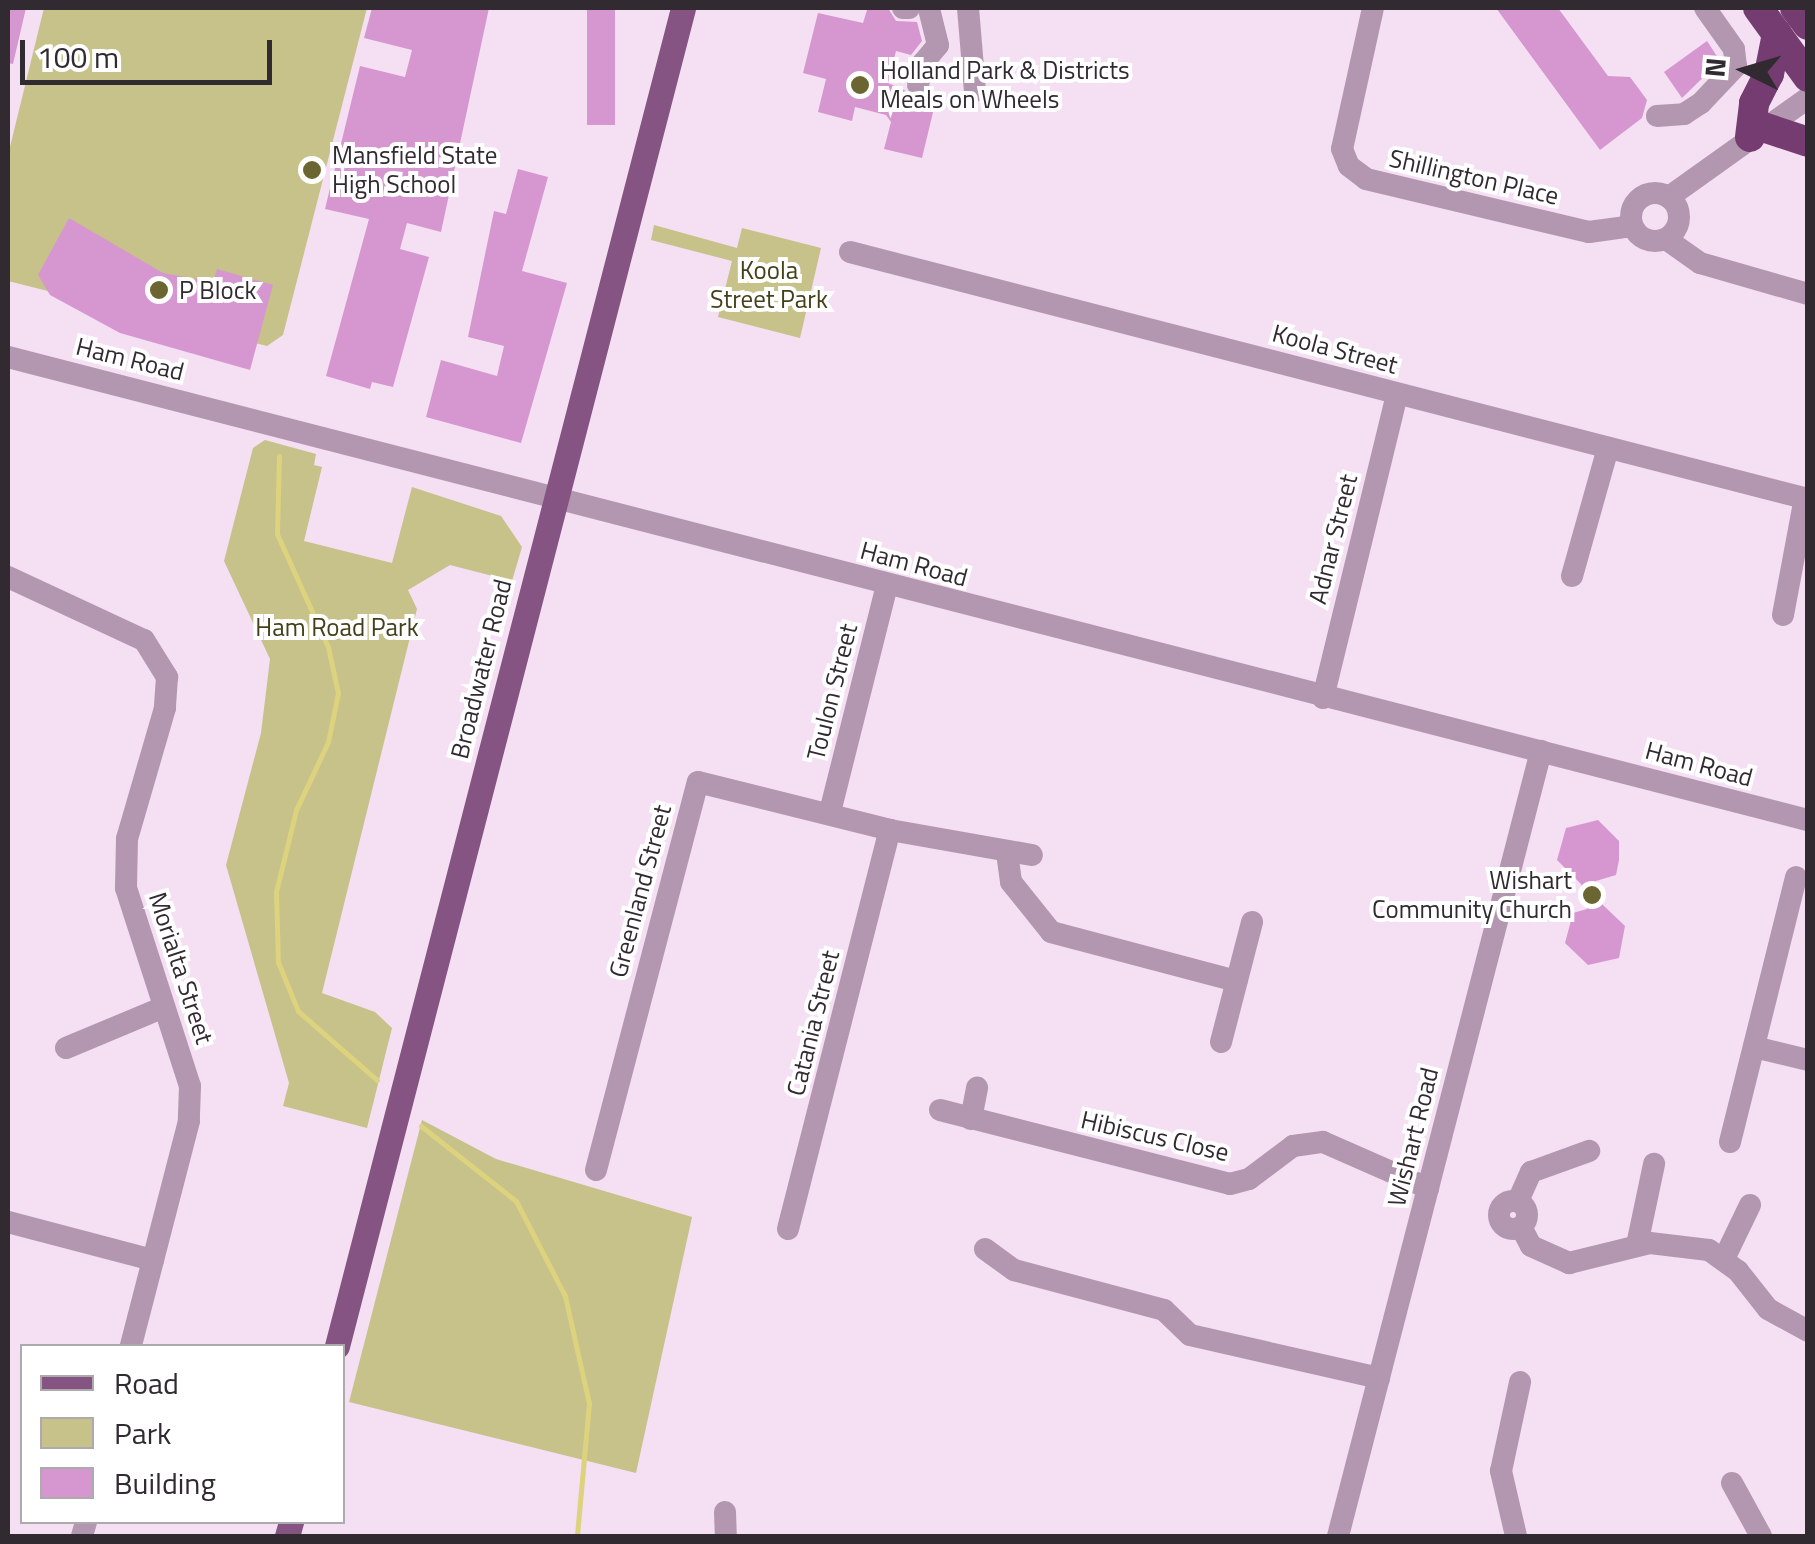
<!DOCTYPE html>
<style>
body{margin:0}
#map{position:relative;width:1815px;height:1544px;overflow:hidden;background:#f5dff3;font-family:"Titillium Web",sans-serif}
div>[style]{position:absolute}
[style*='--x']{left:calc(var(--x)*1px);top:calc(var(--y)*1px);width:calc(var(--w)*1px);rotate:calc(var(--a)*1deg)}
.green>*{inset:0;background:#c7c18a}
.stream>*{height:5px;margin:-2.5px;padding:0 2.5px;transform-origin:2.5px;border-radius:2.5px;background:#ddd37e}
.building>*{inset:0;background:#d697d1;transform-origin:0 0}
.minor>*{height:22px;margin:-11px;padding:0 11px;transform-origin:11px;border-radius:11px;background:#b397b0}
.minor>.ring{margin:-11px;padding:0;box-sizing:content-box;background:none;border:22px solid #b397b0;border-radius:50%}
.major>*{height:25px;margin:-12.5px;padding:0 12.5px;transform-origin:12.5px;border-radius:12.5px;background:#855482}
.highway>*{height:30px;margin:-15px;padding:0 15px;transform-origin:15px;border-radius:15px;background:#743c71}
.dots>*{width:28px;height:28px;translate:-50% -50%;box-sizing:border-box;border:5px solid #fff;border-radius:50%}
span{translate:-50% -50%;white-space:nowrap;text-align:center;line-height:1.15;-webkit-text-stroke:8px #fff;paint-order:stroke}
.poi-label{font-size:25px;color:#322a31}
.left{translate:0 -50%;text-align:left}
.right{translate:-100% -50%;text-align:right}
.street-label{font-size:25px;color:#322a31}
.park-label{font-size:25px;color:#44401b}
.frame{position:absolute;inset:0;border:10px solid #322a31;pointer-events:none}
.legend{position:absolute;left:20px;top:1344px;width:325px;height:180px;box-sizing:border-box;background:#fff;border:2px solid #adaaad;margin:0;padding:12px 18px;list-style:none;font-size:30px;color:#322a31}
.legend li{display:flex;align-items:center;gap:20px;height:50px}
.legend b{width:50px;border:2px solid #adaaad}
.north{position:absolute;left:1695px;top:20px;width:100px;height:100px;-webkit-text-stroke:8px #fff;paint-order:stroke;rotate:275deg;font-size:28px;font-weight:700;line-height:40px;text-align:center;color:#322a31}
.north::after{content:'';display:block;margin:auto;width:35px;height:45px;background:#322a31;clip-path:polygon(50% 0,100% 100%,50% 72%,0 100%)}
.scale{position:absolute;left:20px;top:40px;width:252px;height:45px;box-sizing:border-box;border:5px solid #322a31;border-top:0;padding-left:12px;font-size:30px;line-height:35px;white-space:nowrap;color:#322a31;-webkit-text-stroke:8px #fff;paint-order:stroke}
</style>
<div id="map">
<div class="green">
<i style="clip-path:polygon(44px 8px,367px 8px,283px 335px,267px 346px,8px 281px,8px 155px)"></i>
<i style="clip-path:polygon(654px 225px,737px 248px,742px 228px,821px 248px,800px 338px,718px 317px,732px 261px,651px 240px)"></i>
<i style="clip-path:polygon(265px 440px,316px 454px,314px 465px,322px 467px,304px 541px,392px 563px,412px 487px,501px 516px,522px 547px,512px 581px,450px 565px,408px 590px,417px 609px,322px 993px,375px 1012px,392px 1028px,367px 1128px,283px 1106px,289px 1083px,226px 865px,261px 733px,270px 659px,224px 561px,253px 448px)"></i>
<i style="clip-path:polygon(422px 1120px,496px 1159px,692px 1217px,636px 1473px,349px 1402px)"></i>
</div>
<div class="stream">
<i style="--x:279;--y:456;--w:78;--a:91.5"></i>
<i style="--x:277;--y:534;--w:124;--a:65.7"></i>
<i style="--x:328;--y:647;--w:47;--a:77.7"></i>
<i style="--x:338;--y:693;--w:50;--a:101.5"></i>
<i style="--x:328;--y:742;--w:75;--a:115.2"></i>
<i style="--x:296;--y:810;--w:84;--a:103.7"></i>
<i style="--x:276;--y:892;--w:70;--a:88.4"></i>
<i style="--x:278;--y:962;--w:53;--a:67.8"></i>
<i style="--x:298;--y:1011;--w:105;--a:41.1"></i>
<i style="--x:421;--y:1126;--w:121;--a:38.3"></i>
<i style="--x:516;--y:1201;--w:107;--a:62.7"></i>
<i style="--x:565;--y:1296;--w:110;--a:77.4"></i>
<i style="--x:589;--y:1403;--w:134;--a:95.2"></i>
</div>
<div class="building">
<i style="clip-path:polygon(8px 8px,26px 8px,13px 64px,8px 63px)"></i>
<i style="clip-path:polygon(372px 8px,489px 8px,441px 232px,407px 223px,400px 249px,429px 257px,393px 387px,372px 382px,370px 389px,326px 376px,369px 219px,325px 209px,360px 66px,405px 77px,412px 50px,364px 38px)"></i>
<i style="left:587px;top:8px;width:28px;height:117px"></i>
<i style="clip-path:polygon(877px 8px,888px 8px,896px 21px,917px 22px,922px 41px,911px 55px,896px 51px,888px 83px,935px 104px,922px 158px,884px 149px,891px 122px,886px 115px,855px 107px,852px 121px,818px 112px,826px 79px,803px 73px,818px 13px,863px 23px,867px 10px)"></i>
<i style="clip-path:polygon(1496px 8px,1558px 8px,1608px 76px,1630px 77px,1647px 100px,1642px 118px,1600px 150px)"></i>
<i style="clip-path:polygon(1707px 41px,1720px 61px,1682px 98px,1664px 72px)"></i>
<i style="clip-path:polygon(518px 169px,548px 177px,522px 271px,567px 283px,521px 443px,426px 417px,441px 360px,497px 376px,504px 346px,468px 337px,494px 211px,506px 214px)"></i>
<i style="clip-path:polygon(69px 218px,163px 273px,213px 282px,217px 269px,273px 285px,250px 370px,120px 333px,50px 295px,38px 275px)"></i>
<i style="clip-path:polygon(1598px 820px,1619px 841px,1619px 860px,1616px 875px,1596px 881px,1603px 905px,1625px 926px,1619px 958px,1588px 965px,1565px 943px,1573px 913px,1587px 909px,1581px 884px,1557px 860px,1566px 828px)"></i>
</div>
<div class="minor">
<i style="--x:903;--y:8;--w:6;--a:0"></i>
<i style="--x:968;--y:8;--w:83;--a:85.2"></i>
<i style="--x:1373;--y:8;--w:144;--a:102.4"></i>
<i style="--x:1342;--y:149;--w:18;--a:68"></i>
<i style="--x:1349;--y:166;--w:21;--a:37"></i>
<i style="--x:1366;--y:179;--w:229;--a:13.4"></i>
<i style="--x:1589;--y:232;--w:43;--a:-7.9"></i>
<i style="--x:918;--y:85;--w:23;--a:-77"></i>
<i style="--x:923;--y:63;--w:23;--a:-50"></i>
<i style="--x:938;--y:45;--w:38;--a:-104"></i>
<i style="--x:1657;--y:116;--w:27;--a:-4"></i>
<i style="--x:1684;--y:114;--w:20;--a:-33"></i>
<i style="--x:1701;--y:103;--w:51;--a:-46.6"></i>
<i style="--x:1736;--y:66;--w:17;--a:-97"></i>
<i style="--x:1734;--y:49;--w:50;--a:-125.3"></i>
<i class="ring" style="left:1631px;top:193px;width:26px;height:26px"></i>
<i style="--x:1669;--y:197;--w:171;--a:-35.5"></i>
<i style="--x:1666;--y:239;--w:42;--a:35.2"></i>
<i style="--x:1700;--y:263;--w:112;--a:16"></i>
<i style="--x:850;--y:252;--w:989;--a:14.46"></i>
<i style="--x:8;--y:357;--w:1859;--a:14.43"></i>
<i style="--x:1572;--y:576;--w:133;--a:-74.3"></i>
<i style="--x:8;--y:577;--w:150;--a:24.9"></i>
<i style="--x:144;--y:640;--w:44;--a:58.1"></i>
<i style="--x:167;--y:677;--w:31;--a:94"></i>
<i style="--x:165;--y:708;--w:136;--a:106.2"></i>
<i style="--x:127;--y:839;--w:49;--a:91.2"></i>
<i style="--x:126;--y:888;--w:208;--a:72.1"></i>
<i style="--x:190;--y:1086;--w:35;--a:92"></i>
<i style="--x:189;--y:1121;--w:232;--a:104.5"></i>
<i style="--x:1783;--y:615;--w:119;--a:-79.4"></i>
<i style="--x:1323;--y:698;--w:313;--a:-76.3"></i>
<i style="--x:830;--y:812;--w:234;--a:-75.9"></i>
<i style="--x:1007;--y:853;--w:29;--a:82"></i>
<i style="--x:1011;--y:882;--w:64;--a:51.3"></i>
<i style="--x:1051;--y:932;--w:192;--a:14.8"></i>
<i style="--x:1221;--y:1042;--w:124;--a:-75.5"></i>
<i style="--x:1754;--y:1047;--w:56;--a:13.5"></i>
<i style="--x:66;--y:1048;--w:106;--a:-22.7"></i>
<i style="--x:940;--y:1110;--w:299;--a:14.3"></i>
<i style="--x:1230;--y:1184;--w:20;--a:-15"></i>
<i style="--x:1249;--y:1179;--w:55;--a:-36.9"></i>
<i style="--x:1293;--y:1146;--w:30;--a:-8"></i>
<i style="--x:1323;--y:1142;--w:115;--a:23.7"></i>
<i style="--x:971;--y:1119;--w:32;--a:-79"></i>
<i style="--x:1730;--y:1142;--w:273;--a:-76"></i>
<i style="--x:596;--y:1170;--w:401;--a:-75.3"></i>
<i style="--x:698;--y:782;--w:198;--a:14"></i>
<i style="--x:890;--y:830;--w:144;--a:10"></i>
<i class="ring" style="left:1499px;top:1201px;width:6px;height:6px"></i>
<i style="--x:1518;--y:1201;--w:32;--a:-66"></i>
<i style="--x:1531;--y:1172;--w:62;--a:-19.9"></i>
<i style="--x:8;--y:1222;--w:150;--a:14.7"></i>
<i style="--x:1521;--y:1227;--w:21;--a:62"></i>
<i style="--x:1531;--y:1246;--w:42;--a:24.1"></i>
<i style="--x:1569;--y:1263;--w:83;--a:-13.9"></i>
<i style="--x:1650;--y:1243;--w:59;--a:6.8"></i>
<i style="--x:1709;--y:1250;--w:36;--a:36"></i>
<i style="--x:1738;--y:1271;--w:48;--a:51.7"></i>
<i style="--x:1768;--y:1309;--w:46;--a:28.8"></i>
<i style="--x:788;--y:1229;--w:412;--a:-75.7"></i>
<i style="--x:1637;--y:1245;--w:83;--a:-78.1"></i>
<i style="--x:985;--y:1249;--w:36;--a:36"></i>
<i style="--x:1014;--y:1270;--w:155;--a:14.9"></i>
<i style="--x:1164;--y:1310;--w:36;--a:44"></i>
<i style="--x:1190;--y:1335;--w:194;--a:12.8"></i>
<i style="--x:1724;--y:1259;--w:60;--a:-64.3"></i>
<i style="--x:1732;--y:1483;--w:60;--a:61.3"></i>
<i style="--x:725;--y:1512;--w:24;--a:88"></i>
<i style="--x:82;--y:1536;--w:15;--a:-74"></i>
<i style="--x:1338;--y:1536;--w:811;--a:-75.5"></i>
<i style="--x:1516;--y:1536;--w:67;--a:-103"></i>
<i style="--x:1501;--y:1471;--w:91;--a:-77.9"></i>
</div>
<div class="major">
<i style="--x:337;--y:1346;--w:1382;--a:-75.5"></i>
<i style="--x:287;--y:1536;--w:15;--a:-74"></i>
</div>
<div class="highway">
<i style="--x:1758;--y:8;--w:85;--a:54.1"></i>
<i style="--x:1795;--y:8;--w:21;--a:53"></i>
<i style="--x:1763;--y:127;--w:47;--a:18.4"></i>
<i style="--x:1750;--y:137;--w:34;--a:-83"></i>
<i style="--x:1754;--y:103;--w:33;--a:-63"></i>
<i style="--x:1769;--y:74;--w:41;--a:-78.7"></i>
</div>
<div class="dots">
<i style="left:860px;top:85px;background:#6b6531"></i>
<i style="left:312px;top:170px;background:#6b6531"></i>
<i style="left:159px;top:290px;background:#6b6531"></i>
<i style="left:1592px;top:895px;background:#6b6531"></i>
</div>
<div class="poi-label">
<span class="left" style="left:880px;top:85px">Holland Park &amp; Districts<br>Meals on Wheels</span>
<span class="left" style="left:332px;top:170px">Mansfield State<br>High School</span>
<span class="left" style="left:179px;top:290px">P Block</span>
<span class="right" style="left:1572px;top:895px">Wishart<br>Community Church</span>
</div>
<div class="street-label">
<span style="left:1474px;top:177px;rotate:13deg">Shillington Place</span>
<span style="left:1335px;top:349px;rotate:15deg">Koola Street</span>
<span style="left:130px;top:359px;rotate:14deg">Ham Road</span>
<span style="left:1333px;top:539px;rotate:-76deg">Adnar Street</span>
<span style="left:914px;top:564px;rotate:15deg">Ham Road</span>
<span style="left:481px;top:669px;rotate:-76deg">Broadwater Road</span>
<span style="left:832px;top:692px;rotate:-76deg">Toulon Street</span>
<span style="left:1699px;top:764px;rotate:15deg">Ham Road</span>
<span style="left:640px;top:891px;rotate:-75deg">Greenland Street</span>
<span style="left:181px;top:968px;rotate:72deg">Morialta Street</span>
<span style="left:813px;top:1023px;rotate:-76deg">Catania Street</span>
<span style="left:1155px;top:1136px;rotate:13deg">Hibiscus Close</span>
<span style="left:1413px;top:1137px;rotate:-76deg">Wishart Road</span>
</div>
<div class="park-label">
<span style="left:769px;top:285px">Koola<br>Street Park</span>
<span style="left:337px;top:627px">Ham Road Park</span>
</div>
<div class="frame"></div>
<ul class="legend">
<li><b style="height:12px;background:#855482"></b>Road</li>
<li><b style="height:28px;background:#c7c18a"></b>Park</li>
<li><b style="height:28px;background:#d697d1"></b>Building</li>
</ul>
<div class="north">N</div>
<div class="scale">100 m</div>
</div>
